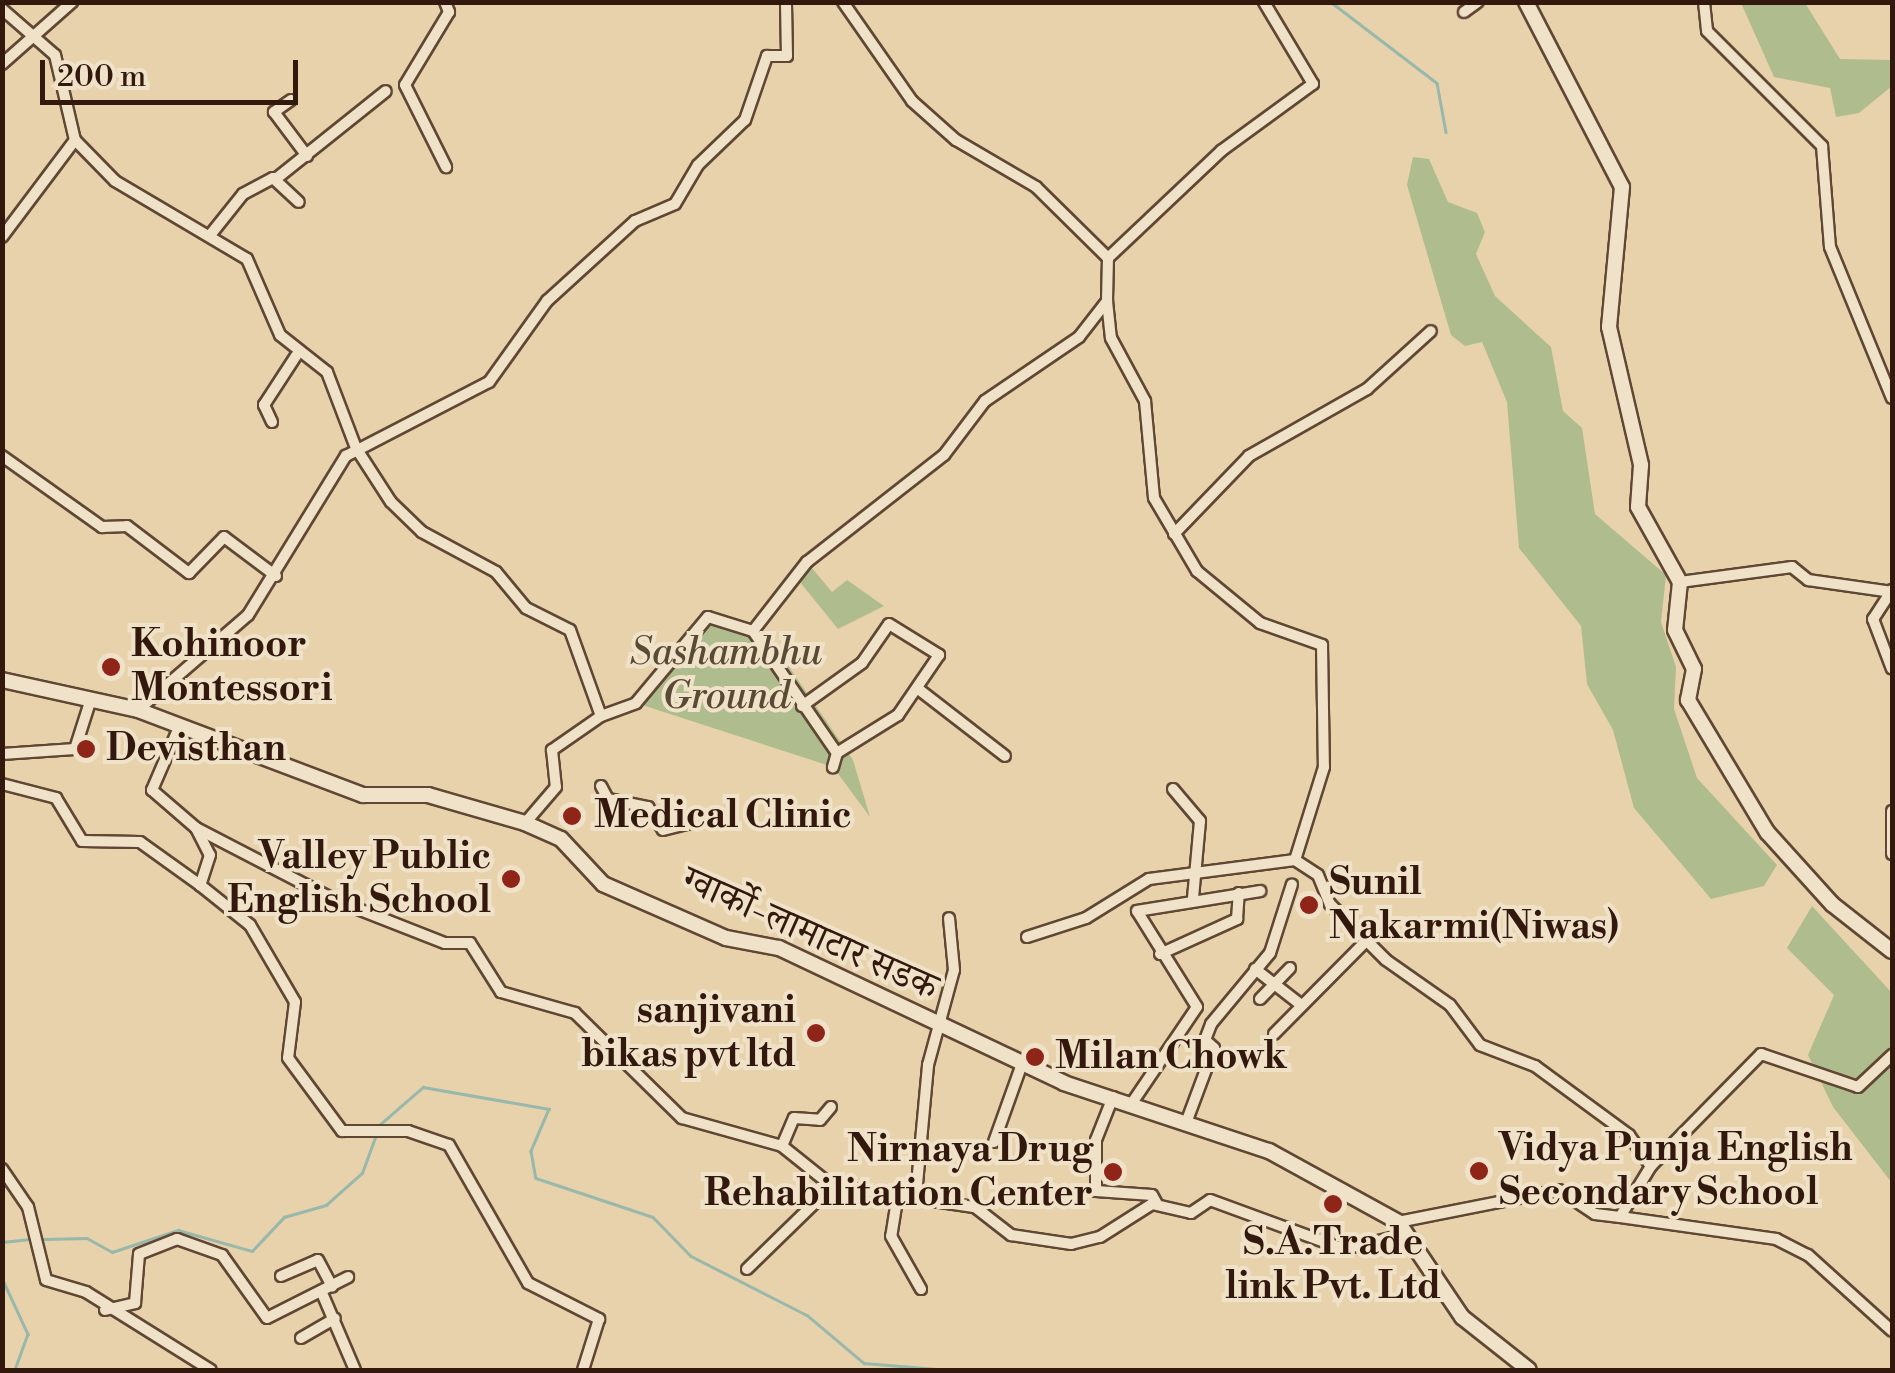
<!DOCTYPE html>
<meta charset="utf-8">
<style>
body{margin:0}
#map{position:relative;width:1895px;height:1373px;overflow:hidden;background:#e8d2ab;font-family:"Libre Bodoni","Noto Serif Devanagari",serif}
div>[style]{position:absolute}
[style*='--x']{left:calc(var(--x)*1px);top:calc(var(--y)*1px);width:calc(var(--w)*1px);rotate:calc(var(--a)*1deg)}
.green>*{inset:0;background:#afbd8e}
.stream>*{height:2.5px;margin:-1.25px;padding:0 1.25px;transform-origin:1.25px;border-radius:1.25px;background:#97b8aa}
.roads{filter:drop-shadow(2px 0 #604734) drop-shadow(-2px 0 #604734) drop-shadow(0 2px #604734) drop-shadow(0 -2px #604734)}
.minor>*{height:10px;margin:-5px;padding:0 5px;transform-origin:5px;border-radius:5px;background:#f0e2c8}
.secondary>*{height:14px;margin:-7px;padding:0 7px;transform-origin:7px;border-radius:7px;background:#f0e2c8}
.dots>*{width:28px;height:28px;translate:-50% -50%;box-sizing:border-box;border:5px solid #f0e2c8;border-radius:50%}
span{translate:-50% -50%;white-space:nowrap;text-align:center;line-height:1.15;-webkit-text-stroke:8px #f0e2c8;paint-order:stroke}
.poi-label{font-size:38px;color:#33190d;font-weight:700}
.left{translate:0 -50%;text-align:left}
.right{translate:-100% -50%;text-align:right}
.park-label{font-size:38px;color:#584a34;font-style:italic}
.street-label{font-size:38px;color:#33190d}
.frame{position:absolute;inset:0;border:5px solid #33190d;pointer-events:none}
.scale{position:absolute;left:40px;top:60px;width:258px;height:45px;box-sizing:border-box;border:5px solid #33190d;border-top:0;padding-left:12px;font-size:30px;line-height:35px;white-space:nowrap;color:#33190d;-webkit-text-stroke:8px #f0e2c8;paint-order:stroke}
</style>
<div id="map">
<div class="green">
<i style="clip-path:polygon(1741px 3px,1805px 3px,1840px 59px,1892px 60px,1892px 86px,1859px 113px,1836px 117px,1830px 88px,1774px 77px)"></i>
<i style="clip-path:polygon(1413px 157px,1429px 159px,1448px 202px,1477px 213px,1485px 232px,1476px 254px,1495px 296px,1551px 347px,1563px 411px,1582px 428px,1595px 514px,1666px 575px,1661px 622px,1676px 667px,1674px 709px,1697px 778px,1777px 865px,1764px 886px,1711px 899px,1634px 808px,1613px 730px,1587px 684px,1581px 626px,1519px 548px,1507px 402px,1482px 342px,1465px 346px,1451px 335px,1407px 185px)"></i>
<i style="clip-path:polygon(807px 562px,832px 592px,847px 580px,884px 606px,838px 629px,795px 576px)"></i>
<i style="clip-path:polygon(708px 617px,749px 628px,781px 655px,853px 760px,870px 817px,833px 767px,636px 703px)"></i>
<i style="clip-path:polygon(1812px 906px,1892px 993px,1892px 1183px,1833px 1107px,1808px 1055px,1834px 995px,1787px 948px)"></i>
</div>
<div class="stream">
<i style="--x:1331;--y:2;--w:133;--a:37.4"></i>
<i style="--x:1437;--y:83;--w:50;--a:79.6"></i>
<i style="--x:377;--y:1127;--w:61;--a:-41"></i>
<i style="--x:423;--y:1087;--w:128;--a:9.9"></i>
<i style="--x:549;--y:1109;--w:46;--a:113.2"></i>
<i style="--x:531;--y:1151;--w:27;--a:80"></i>
<i style="--x:536;--y:1178;--w:123;--a:18.4"></i>
<i style="--x:653;--y:1217;--w:54;--a:45.7"></i>
<i style="--x:691;--y:1256;--w:130;--a:27"></i>
<i style="--x:807;--y:1315;--w:75;--a:40.1"></i>
<i style="--x:864;--y:1363;--w:85;--a:4.7"></i>
<i style="--x:43;--y:1239;--w:44;--a:-1.3"></i>
<i style="--x:87;--y:1238;--w:29;--a:29"></i>
<i style="--x:112;--y:1252;--w:70;--a:-18.4"></i>
<i style="--x:178;--y:1230;--w:77;--a:15.8"></i>
<i style="--x:252;--y:1251;--w:47;--a:-46.7"></i>
<i style="--x:284;--y:1217;--w:44;--a:-15.9"></i>
<i style="--x:326;--y:1205;--w:48;--a:-41.6"></i>
<i style="--x:362;--y:1173;--w:40;--a:-69.8"></i>
<i style="--x:2;--y:1242;--w:28;--a:-6"></i>
<i style="--x:2;--y:1278;--w:62;--a:65.1"></i>
<i style="--x:28;--y:1334;--w:38;--a:110"></i>
<i style="--x:1027;--y:1370;--w:29;--a:0"></i>
</div>
<div class="roads">
<div class="minor">
<i style="--x:445;--y:2;--w:11;--a:68"></i>
<i style="--x:449;--y:12;--w:85;--a:121.1"></i>
<i style="--x:405;--y:85;--w:92;--a:63.4"></i>
<i style="--x:843;--y:2;--w:121;--a:55.1"></i>
<i style="--x:912;--y:101;--w:59;--a:41.6"></i>
<i style="--x:956;--y:140;--w:93;--a:30.4"></i>
<i style="--x:1036;--y:187;--w:101;--a:44.6"></i>
<i style="--x:1704;--y:2;--w:29;--a:84"></i>
<i style="--x:1707;--y:31;--w:163;--a:45"></i>
<i style="--x:1822;--y:146;--w:101;--a:85.5"></i>
<i style="--x:1830;--y:247;--w:163;--a:67.7"></i>
<i style="--x:2;--y:9;--w:70;--a:41"></i>
<i style="--x:55;--y:55;--w:87;--a:76.8"></i>
<i style="--x:75;--y:140;--w:57;--a:45.7"></i>
<i style="--x:115;--y:181;--w:153;--a:30.6"></i>
<i style="--x:247;--y:259;--w:83;--a:66.5"></i>
<i style="--x:280;--y:335;--w:60;--a:38.2"></i>
<i style="--x:327;--y:372;--w:81;--a:69.1"></i>
<i style="--x:356;--y:448;--w:64;--a:57.1"></i>
<i style="--x:391;--y:502;--w:43;--a:44.1"></i>
<i style="--x:422;--y:532;--w:84;--a:28.4"></i>
<i style="--x:496;--y:572;--w:47;--a:50.2"></i>
<i style="--x:526;--y:608;--w:49;--a:26.6"></i>
<i style="--x:570;--y:630;--w:91;--a:70.2"></i>
<i style="--x:601;--y:716;--w:60;--a:145.2"></i>
<i style="--x:552;--y:750;--w:37;--a:84"></i>
<i style="--x:556;--y:787;--w:48;--a:130.7"></i>
<i style="--x:1464;--y:12;--w:17;--a:-36"></i>
<i style="--x:2;--y:64;--w:94;--a:-41.5"></i>
<i style="--x:291;--y:100;--w:21;--a:145"></i>
<i style="--x:274;--y:112;--w:55;--a:53.1"></i>
<i style="--x:277;--y:178;--w:139;--a:-38.6"></i>
<i style="--x:211;--y:234;--w:51;--a:-51.3"></i>
<i style="--x:243;--y:194;--w:34;--a:-28"></i>
<i style="--x:273;--y:178;--w:35;--a:43"></i>
<i style="--x:2;--y:237;--w:121;--a:-53"></i>
<i style="--x:1107;--y:301;--w:37;--a:84"></i>
<i style="--x:1111;--y:338;--w:72;--a:61.6"></i>
<i style="--x:1145;--y:401;--w:97;--a:84.7"></i>
<i style="--x:1154;--y:498;--w:85;--a:59.5"></i>
<i style="--x:1197;--y:571;--w:82;--a:39.5"></i>
<i style="--x:1260;--y:623;--w:66;--a:19.5"></i>
<i style="--x:1322;--y:645;--w:122;--a:89.1"></i>
<i style="--x:1324;--y:767;--w:97;--a:107.3"></i>
<i style="--x:1295;--y:860;--w:27;--a:33"></i>
<i style="--x:1318;--y:875;--w:31;--a:68"></i>
<i style="--x:1330;--y:904;--w:79;--a:45"></i>
<i style="--x:1386;--y:960;--w:78;--a:35.1"></i>
<i style="--x:1450;--y:1005;--w:50;--a:53.1"></i>
<i style="--x:1480;--y:1045;--w:59;--a:20.9"></i>
<i style="--x:1535;--y:1066;--w:117;--a:36.3"></i>
<i style="--x:1629;--y:1135;--w:38;--a:55"></i>
<i style="--x:1651;--y:1166;--w:157;--a:-45.5"></i>
<i style="--x:1761;--y:1054;--w:102;--a:18.8"></i>
<i style="--x:1858;--y:1087;--w:47;--a:-43.3"></i>
<i style="--x:272;--y:422;--w:19;--a:-115"></i>
<i style="--x:264;--y:405;--w:59;--a:-56.9"></i>
<i style="--x:2;--y:456;--w:123;--a:35.4"></i>
<i style="--x:102;--y:527;--w:25;--a:-2"></i>
<i style="--x:127;--y:526;--w:78;--a:37.2"></i>
<i style="--x:189;--y:573;--w:50;--a:-45.8"></i>
<i style="--x:224;--y:537;--w:65;--a:36.9"></i>
<i style="--x:1174;--y:534;--w:108;--a:-46.1"></i>
<i style="--x:1249;--y:456;--w:136;--a:-29.6"></i>
<i style="--x:1367;--y:389;--w:86;--a:-42.2"></i>
<i style="--x:1680;--y:582;--w:113;--a:-7.6"></i>
<i style="--x:1792;--y:567;--w:21;--a:39"></i>
<i style="--x:1808;--y:580;--w:85;--a:8.1"></i>
<i style="--x:1892;--y:590;--w:35;--a:123"></i>
<i style="--x:1873;--y:619;--w:53;--a:69.2"></i>
<i style="--x:753;--y:631;--w:148;--a:55.5"></i>
<i style="--x:837;--y:753;--w:15;--a:106"></i>
<i style="--x:917;--y:688;--w:111;--a:37.7"></i>
<i style="--x:802;--y:706;--w:74;--a:-35.6"></i>
<i style="--x:862;--y:663;--w:47;--a:-55.3"></i>
<i style="--x:889;--y:624;--w:59;--a:31.8"></i>
<i style="--x:939;--y:655;--w:73;--a:124.3"></i>
<i style="--x:898;--y:715;--w:72;--a:148.1"></i>
<i style="--x:138;--y:710;--w:145;--a:-40.8"></i>
<i style="--x:248;--y:615;--w:187;--a:-58.4"></i>
<i style="--x:346;--y:456;--w:161;--a:-27.4"></i>
<i style="--x:489;--y:382;--w:100;--a:-54.4"></i>
<i style="--x:547;--y:301;--w:119;--a:-42.3"></i>
<i style="--x:635;--y:221;--w:43;--a:-23"></i>
<i style="--x:675;--y:204;--w:45;--a:-59.5"></i>
<i style="--x:698;--y:165;--w:65;--a:-43.8"></i>
<i style="--x:745;--y:120;--w:68;--a:-71"></i>
<i style="--x:767;--y:56;--w:20;--a:0"></i>
<i style="--x:787;--y:56;--w:54;--a:-91.1"></i>
<i style="--x:601;--y:716;--w:37;--a:-20"></i>
<i style="--x:636;--y:703;--w:112;--a:-50.1"></i>
<i style="--x:708;--y:617;--w:47;--a:17.3"></i>
<i style="--x:753;--y:631;--w:88;--a:-52"></i>
<i style="--x:807;--y:562;--w:174;--a:-38"></i>
<i style="--x:944;--y:455;--w:68;--a:-52.8"></i>
<i style="--x:985;--y:401;--w:114;--a:-34.2"></i>
<i style="--x:1079;--y:337;--w:46;--a:-52.1"></i>
<i style="--x:1107;--y:301;--w:43;--a:-88.7"></i>
<i style="--x:1108;--y:258;--w:156;--a:-43.4"></i>
<i style="--x:1221;--y:151;--w:114;--a:-36.1"></i>
<i style="--x:1313;--y:84;--w:96;--a:-120.9"></i>
<i style="--x:180;--y:725;--w:71;--a:113.3"></i>
<i style="--x:152;--y:790;--w:58;--a:40.8"></i>
<i style="--x:196;--y:828;--w:30;--a:63"></i>
<i style="--x:210;--y:855;--w:32;--a:108"></i>
<i style="--x:200;--y:885;--w:64;--a:38.7"></i>
<i style="--x:250;--y:925;--w:89;--a:59.7"></i>
<i style="--x:295;--y:1002;--w:56;--a:97.1"></i>
<i style="--x:288;--y:1058;--w:91;--a:53.5"></i>
<i style="--x:342;--y:1131;--w:66;--a:0"></i>
<i style="--x:408;--y:1131;--w:43;--a:18.9"></i>
<i style="--x:449;--y:1145;--w:159;--a:60.2"></i>
<i style="--x:528;--y:1283;--w:80;--a:26.9"></i>
<i style="--x:599;--y:1319;--w:53;--a:107.4"></i>
<i style="--x:2;--y:754;--w:73;--a:-3.9"></i>
<i style="--x:75;--y:749;--w:52;--a:-72.3"></i>
<i style="--x:2;--y:784;--w:56;--a:14.5"></i>
<i style="--x:56;--y:798;--w:50;--a:58.8"></i>
<i style="--x:82;--y:841;--w:58;--a:1"></i>
<i style="--x:140;--y:842;--w:74;--a:35.6"></i>
<i style="--x:601;--y:786;--w:15;--a:62"></i>
<i style="--x:608;--y:799;--w:41;--a:11.3"></i>
<i style="--x:648;--y:807;--w:27;--a:57"></i>
<i style="--x:663;--y:830;--w:32;--a:-14"></i>
<i style="--x:1173;--y:789;--w:42;--a:49.8"></i>
<i style="--x:1200;--y:821;--w:77;--a:95.2"></i>
<i style="--x:1892;--y:811;--w:43;--a:90"></i>
<i style="--x:196;--y:828;--w:157;--a:27.4"></i>
<i style="--x:335;--y:900;--w:118;--a:21.4"></i>
<i style="--x:445;--y:943;--w:25;--a:0"></i>
<i style="--x:470;--y:943;--w:58;--a:57.7"></i>
<i style="--x:501;--y:992;--w:77;--a:15.8"></i>
<i style="--x:575;--y:1013;--w:150;--a:44.5"></i>
<i style="--x:682;--y:1118;--w:104;--a:15.6"></i>
<i style="--x:782;--y:1146;--w:64;--a:38.7"></i>
<i style="--x:832;--y:1186;--w:145;--a:8.4"></i>
<i style="--x:975;--y:1207;--w:46;--a:37.9"></i>
<i style="--x:1011;--y:1235;--w:61;--a:8.5"></i>
<i style="--x:1071;--y:1244;--w:30;--a:-14"></i>
<i style="--x:1100;--y:1237;--w:62;--a:-32.4"></i>
<i style="--x:1152;--y:1204;--w:40;--a:13"></i>
<i style="--x:1191;--y:1213;--w:23;--a:-34"></i>
<i style="--x:1210;--y:1200;--w:143;--a:20.1"></i>
<i style="--x:1344;--y:1249;--w:66;--a:-13.2"></i>
<i style="--x:1027;--y:937;--w:62;--a:-17.9"></i>
<i style="--x:1086;--y:918;--w:74;--a:-31.8"></i>
<i style="--x:1149;--y:879;--w:147;--a:-7.4"></i>
<i style="--x:1160;--y:954;--w:85;--a:-24.4"></i>
<i style="--x:1237;--y:919;--w:26;--a:-86"></i>
<i style="--x:1255;--y:969;--w:57;--a:37.9"></i>
<i style="--x:1260;--y:999;--w:43;--a:-45.9"></i>
<i style="--x:1274;--y:1034;--w:132;--a:-45.3"></i>
<i style="--x:1113;--y:1097;--w:46;--a:111.6"></i>
<i style="--x:1096;--y:1140;--w:51;--a:90"></i>
<i style="--x:1096;--y:1191;--w:56;--a:4.1"></i>
<i style="--x:1152;--y:1195;--w:10;--a:61"></i>
<i style="--x:1134;--y:1100;--w:112;--a:-55.9"></i>
<i style="--x:1197;--y:1007;--w:113;--a:-122"></i>
<i style="--x:1137;--y:911;--w:125;--a:-9.2"></i>
<i style="--x:1186;--y:1123;--w:80;--a:-69.5"></i>
<i style="--x:1214;--y:1048;--w:12;--a:-138"></i>
<i style="--x:1205;--y:1040;--w:17;--a:-69"></i>
<i style="--x:1211;--y:1024;--w:92;--a:-50.3"></i>
<i style="--x:1270;--y:953;--w:72;--a:-72.3"></i>
<i style="--x:994;--y:1142;--w:83;--a:-70.3"></i>
<i style="--x:782;--y:1146;--w:30;--a:-67"></i>
<i style="--x:794;--y:1118;--w:26;--a:4"></i>
<i style="--x:820;--y:1120;--w:17;--a:-50"></i>
<i style="--x:2;--y:1169;--w:46;--a:55.6"></i>
<i style="--x:28;--y:1207;--w:75;--a:76.1"></i>
<i style="--x:46;--y:1280;--w:42;--a:16.7"></i>
<i style="--x:86;--y:1292;--w:147;--a:32"></i>
<i style="--x:916;--y:1195;--w:131;--a:-84.7"></i>
<i style="--x:928;--y:1065;--w:98;--a:-74.7"></i>
<i style="--x:954;--y:970;--w:52;--a:-95.5"></i>
<i style="--x:897;--y:1200;--w:36;--a:99"></i>
<i style="--x:891;--y:1236;--w:61;--a:60.5"></i>
<i style="--x:1620;--y:1217;--w:158;--a:8"></i>
<i style="--x:1776;--y:1239;--w:36;--a:27"></i>
<i style="--x:1808;--y:1255;--w:113;--a:42.1"></i>
<i style="--x:1398;--y:1222;--w:164;--a:-11.2"></i>
<i style="--x:1559;--y:1190;--w:43;--a:33.7"></i>
<i style="--x:1595;--y:1214;--w:25;--a:7"></i>
<i style="--x:1620;--y:1217;--w:60;--a:-58.7"></i>
<i style="--x:747;--y:1269;--w:119;--a:-44.3"></i>
<i style="--x:281;--y:1276;--w:40;--a:-23.4"></i>
<i style="--x:318;--y:1260;--w:30;--a:62"></i>
<i style="--x:322;--y:1293;--w:84;--a:66.8"></i>
<i style="--x:105;--y:1310;--w:31;--a:-13"></i>
<i style="--x:135;--y:1303;--w:49;--a:-85.3"></i>
<i style="--x:139;--y:1254;--w:41;--a:-21.5"></i>
<i style="--x:177;--y:1239;--w:48;--a:19.6"></i>
<i style="--x:222;--y:1255;--w:77;--a:54.5"></i>
<i style="--x:267;--y:1318;--w:91;--a:-26.8"></i>
<i style="--x:301;--y:1338;--w:39;--a:-30"></i>
</div>
<div class="secondary">
<i style="--x:1526;--y:2;--w:208;--a:62.6"></i>
<i style="--x:1622;--y:187;--w:141;--a:95.3"></i>
<i style="--x:1609;--y:327;--w:142;--a:76.9"></i>
<i style="--x:1641;--y:465;--w:42;--a:94.1"></i>
<i style="--x:1638;--y:507;--w:86;--a:60.8"></i>
<i style="--x:1680;--y:582;--w:48;--a:95.9"></i>
<i style="--x:1675;--y:630;--w:43;--a:64"></i>
<i style="--x:1694;--y:669;--w:32;--a:101"></i>
<i style="--x:1688;--y:700;--w:154;--a:59.1"></i>
<i style="--x:1767;--y:832;--w:97;--a:47.9"></i>
<i style="--x:1832;--y:904;--w:76;--a:38.1"></i>
<i style="--x:2;--y:680;--w:139;--a:12.4"></i>
<i style="--x:138;--y:710;--w:241;--a:20.7"></i>
<i style="--x:363;--y:795;--w:65;--a:0"></i>
<i style="--x:428;--y:795;--w:101;--a:16.1"></i>
<i style="--x:525;--y:823;--w:39;--a:24"></i>
<i style="--x:561;--y:839;--w:62;--a:47"></i>
<i style="--x:603;--y:884;--w:134;--a:23.7"></i>
<i style="--x:726;--y:938;--w:54;--a:10.7"></i>
<i style="--x:779;--y:948;--w:315;--a:25.3"></i>
<i style="--x:1064;--y:1083;--w:216;--a:18.4"></i>
<i style="--x:1269;--y:1151;--w:147;--a:28.8"></i>
<i style="--x:1398;--y:1222;--w:115;--a:56"></i>
<i style="--x:1462;--y:1317;--w:85;--a:38.3"></i>
</div>
</div>
<div class="dots">
<i style="left:111px;top:667px;background:#8f2418"></i>
<i style="left:86px;top:749px;background:#8f2418"></i>
<i style="left:572px;top:816px;background:#8f2418"></i>
<i style="left:511px;top:879px;background:#8f2418"></i>
<i style="left:1309px;top:905px;background:#8f2418"></i>
<i style="left:816px;top:1033px;background:#8f2418"></i>
<i style="left:1035px;top:1057px;background:#8f2418"></i>
<i style="left:1479px;top:1171px;background:#8f2418"></i>
<i style="left:1113px;top:1172px;background:#8f2418"></i>
<i style="left:1333px;top:1204px;background:#8f2418"></i>
</div>
<div class="poi-label">
<span class="left" style="left:131px;top:667px">Kohinoor<br>Montessori</span>
<span class="left" style="left:106px;top:749px">Devisthan</span>
<span class="left" style="left:594px;top:816px">Medical Clinic</span>
<span class="right" style="left:491px;top:879px">Valley Public<br>English School</span>
<span class="left" style="left:1329px;top:905px">Sunil<br>Nakarmi(Niwas)</span>
<span class="right" style="left:796px;top:1033px">sanjivani<br>bikas pvt ltd</span>
<span class="left" style="left:1055px;top:1057px">Milan Chowk</span>
<span class="left" style="left:1499px;top:1171px">Vidya Punja English<br>Secondary School</span>
<span class="right" style="left:1093px;top:1172px">Nirnaya Drug<br>Rehabilitation Center</span>
<span style="left:1333px;top:1265px">S.A.Trade<br>link Pvt. Ltd</span>
</div>
<div class="park-label">
<span style="left:726px;top:675px">Sashambhu<br>Ground</span>
</div>
<div class="street-label">
<span style="left:810px;top:934px;rotate:24deg">ग्वार्को-लामाटार सडक</span>
</div>
<div class="frame"></div>
<div class="scale">200 m</div>
</div>
